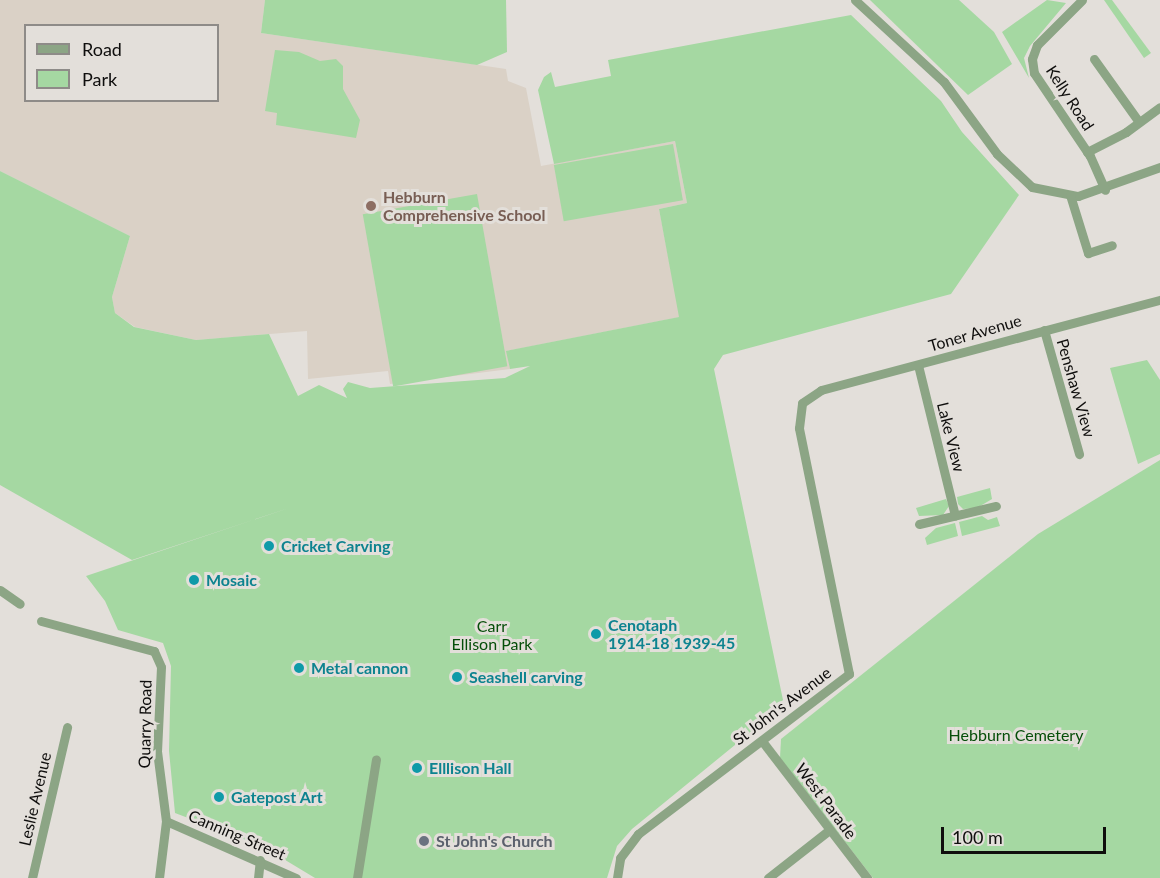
<!DOCTYPE html>
<style>
body{margin:0}
#map{position:relative;width:1160px;height:878px;overflow:hidden;background:#e3dfda;font-family:Lato,sans-serif}
div>[style]{position:absolute}
[style*='--x']{left:calc(var(--x)*1px);top:calc(var(--y)*1px);width:calc(var(--w)*1px);rotate:calc(var(--a)*1deg)}
.built>*{inset:0;background:#dad1c6}
.green>*{inset:0;background:#a5d8a2;transform-origin:0 0}
.minor>*{height:9px;margin:-4.5px;padding:0 4.5px;transform-origin:4.5px;border-radius:4.5px;background:#8ca585}
.dots>*{width:16px;height:16px;translate:-50% -50%;box-sizing:border-box;border:3px solid #e3dfda;border-radius:50%}
span{translate:-50% -50%;white-space:nowrap;text-align:center;line-height:1.15;-webkit-text-stroke:6px #e3dfda;paint-order:stroke}
.street-label{font-size:16px;color:#0f0e0d}
.education-label{font-size:16px;color:#785e54;font-weight:700}
.left{translate:0 -50%;text-align:left}
.culture-label{font-size:16px;color:#0d838f;font-weight:700}
.park-label{font-size:16px;color:#054e09}
.worship-label{font-size:16px;color:#5b616d;font-weight:700}
.legend{position:absolute;left:24px;top:24px;width:195px;height:78px;box-sizing:border-box;background:#e3dfda;border:2px solid #8e8b88;margin:0;padding:8px 10px;list-style:none;font-size:18px;color:#0f0e0d}
.legend li{display:flex;align-items:center;gap:12px;height:30px}
.legend b{width:30px;border:2px solid #8e8b88}
.scale{position:absolute;left:941px;top:827px;width:165px;height:27px;box-sizing:border-box;border:3px solid #0f0e0d;border-top:0;padding-left:8px;font-size:18px;line-height:21px;white-space:nowrap;color:#0f0e0d;-webkit-text-stroke:4px #e3dfda;paint-order:stroke}
</style>
<div id="map">
<div class="built">
<i style="clip-path:polygon(evenodd,0 0,265px 0,261px 33px,506px 69px,508px 81px,526px 88px,541px 166px,675px 141px,687px 203px,659px 209px,680px 317px,507px 351px,510px 369px,390px 384px,388px 371px,308px 379px,307px 331px,196px 340px,135px 327px,115px 313px,112px 297px,130px 236px,0 171px,0 0,26px 26px,218px 26px,218px 100px,26px 100px,26px 26px)"></i>
</div>
<div class="green">
<i style="clip-path:polygon(265px 0,506px 0,507px 52px,477px 65px,261px 33px)"></i>
<i style="clip-path:polygon(870px 0,959px 0,994px 32px,1012px 64px,968px 95px)"></i>
<i style="clip-path:polygon(1047px 0,1066px 3px,1030px 46px,1024px 58px,1029px 78px,1002px 32px)"></i>
<i style="clip-path:polygon(1104px 0,1112px 0,1151px 53px,1144px 58px)"></i>
<i style="clip-path:polygon(851px 15px,941px 101px,962px 132px,1019px 195px,951px 294px,723px 355px,714px 369px,783px 700px,757px 727px,632px 829px,617px 846px,607px 878px,315px 878px,262px 846px,175px 813px,169px 751px,171px 666px,163px 643px,118px 630px,105px 601px,86px 576px,289px 508px,132px 560px,0 485px,0 171px,130px 236px,112px 297px,115px 313px,134px 327px,196px 340px,269px 334px,298px 396px,319px 385px,347px 398px,343px 389px,348px 382px,370px 388px,505px 378px,530px 366px,510px 369px,506px 351px,679px 317px,659px 209px,687px 203px,675px 141px,554px 164px,538px 90px,544px 77px,551px 72px,555px 87px,611px 76px,608px 60px)"></i>
<i style="clip-path:polygon(275px 50px,299px 52px,320px 61px,336px 59px,343px 66px,343px 89px,360px 120px,356px 138px,276px 125px,277px 113px,265px 111px)"></i>
<i style="left:673px;top:144px;width:57px;height:121px;rotate:80deg"></i>
<i style="left:477px;top:194px;width:175px;height:116px;rotate:80deg"></i>
<i style="clip-path:polygon(1147px 360px,1160px 380px,1160px 454px,1138px 464px,1110px 368px)"></i>
<i style="clip-path:polygon(1160px 460px,1160px 878px,873px 878px,780px 758px,781px 739px,1038px 534px)"></i>
<i style="clip-path:polygon(990px 488px,992px 499px,977px 508px,963px 509px,958px 504px,957px 497px)"></i>
<i style="clip-path:polygon(946px 499px,949px 506px,943px 515px,919px 516px,916px 508px)"></i>
<i style="clip-path:polygon(982px 516px,988px 520px,997px 517px,1000px 526px,962px 536px,959px 522px)"></i>
<i style="clip-path:polygon(955px 523px,958px 536px,927px 545px,925px 538px,936px 528px)"></i>
</div>
<div class="minor">
<i style="--x:855;--y:0;--w:121;--a:42.7"></i>
<i style="--x:944;--y:82;--w:89;--a:53.6"></i>
<i style="--x:997;--y:154;--w:48;--a:43.3"></i>
<i style="--x:1032;--y:187;--w:47;--a:11.1"></i>
<i style="--x:1078;--y:196;--w:87;--a:-19.5"></i>
<i style="--x:1082;--y:0;--w:64;--a:135"></i>
<i style="--x:1037;--y:45;--w:15;--a:110"></i>
<i style="--x:1032;--y:59;--w:14;--a:82"></i>
<i style="--x:1034;--y:73;--w:100;--a:56"></i>
<i style="--x:1090;--y:156;--w:37;--a:66"></i>
<i style="--x:1094;--y:59;--w:77;--a:54.5"></i>
<i style="--x:1087;--y:152;--w:44;--a:-27.1"></i>
<i style="--x:1126;--y:132;--w:42;--a:-36.3"></i>
<i style="--x:1070;--y:195;--w:61;--a:72.8"></i>
<i style="--x:1088;--y:253;--w:25;--a:-18"></i>
<i style="--x:1044;--y:330;--w:129;--a:74.2"></i>
<i style="--x:918;--y:365;--w:155;--a:76.2"></i>
<i style="--x:919;--y:524;--w:79;--a:-13.2"></i>
<i style="--x:0;--y:590;--w:24;--a:35"></i>
<i style="--x:41;--y:621;--w:117;--a:14.9"></i>
<i style="--x:154;--y:651;--w:17;--a:66"></i>
<i style="--x:161;--y:667;--w:84;--a:92.7"></i>
<i style="--x:157;--y:751;--w:71;--a:82.7"></i>
<i style="--x:166;--y:821;--w:57;--a:97"></i>
<i style="--x:762;--y:741;--w:173;--a:52.5"></i>
<i style="--x:166;--y:821;--w:142;--a:23.7"></i>
<i style="--x:32;--y:878;--w:155;--a:-76.9"></i>
<i style="--x:258;--y:878;--w:18;--a:-84"></i>
<i style="--x:357;--y:878;--w:120;--a:-80.9"></i>
<i style="--x:617;--y:878;--w:20;--a:-81"></i>
<i style="--x:620;--y:858;--w:30;--a:-53"></i>
<i style="--x:638;--y:834;--w:265;--a:-37.2"></i>
<i style="--x:849;--y:674;--w:251;--a:-101.5"></i>
<i style="--x:799;--y:428;--w:25;--a:-83"></i>
<i style="--x:802;--y:403;--w:23;--a:-34"></i>
<i style="--x:821;--y:390;--w:351;--a:-14.9"></i>
<i style="--x:768;--y:878;--w:76;--a:-38.1"></i>
</div>
<div class="dots">
<i style="left:371px;top:206px;background:#8d6e63"></i>
<i style="left:269px;top:546px;background:#0f9aa8"></i>
<i style="left:194px;top:580px;background:#0f9aa8"></i>
<i style="left:596px;top:634px;background:#0f9aa8"></i>
<i style="left:299px;top:668px;background:#0f9aa8"></i>
<i style="left:457px;top:677px;background:#0f9aa8"></i>
<i style="left:417px;top:768px;background:#0f9aa8"></i>
<i style="left:219px;top:797px;background:#0f9aa8"></i>
<i style="left:424px;top:841px;background:#6b7280"></i>
</div>
<div class="street-label">
<span style="left:1070px;top:98px;rotate:57deg">Kelly Road</span>
<span style="left:975px;top:333px;rotate:-16deg">Toner Avenue</span>
<span style="left:1076px;top:388px;rotate:74deg">Penshaw View</span>
<span style="left:951px;top:437px;rotate:76deg">Lake View</span>
<span style="left:782px;top:706px;rotate:-37deg">St John's Avenue</span>
<span style="left:145px;top:724px;rotate:-89deg">Quarry Road</span>
<span style="left:35px;top:799px;rotate:-77deg">Leslie Avenue</span>
<span style="left:826px;top:801px;rotate:53deg">West Parade</span>
<span style="left:237px;top:835px;rotate:23deg">Canning Street</span>
</div>
<div class="education-label">
<span class="left" style="left:383px;top:206px">Hebburn<br>Comprehensive School</span>
</div>
<div class="culture-label">
<span class="left" style="left:281px;top:546px">Cricket Carving</span>
<span class="left" style="left:206px;top:580px">Mosaic</span>
<span class="left" style="left:608px;top:634px">Cenotaph<br>1914-18 1939-45</span>
<span class="left" style="left:311px;top:668px">Metal cannon</span>
<span class="left" style="left:469px;top:677px">Seashell carving</span>
<span class="left" style="left:429px;top:768px">Elllison Hall</span>
<span class="left" style="left:231px;top:797px">Gatepost Art</span>
</div>
<div class="park-label">
<span style="left:492px;top:635px">Carr<br>Ellison Park</span>
<span style="left:1016px;top:735px">Hebburn Cemetery</span>
</div>
<div class="worship-label">
<span class="left" style="left:436px;top:841px">St John's Church</span>
</div>
<ul class="legend">
<li><b style="height:8px;background:#8ca585"></b>Road</li>
<li><b style="height:16px;background:#a5d8a2"></b>Park</li>
</ul>
<div class="scale">100 m</div>
</div>
